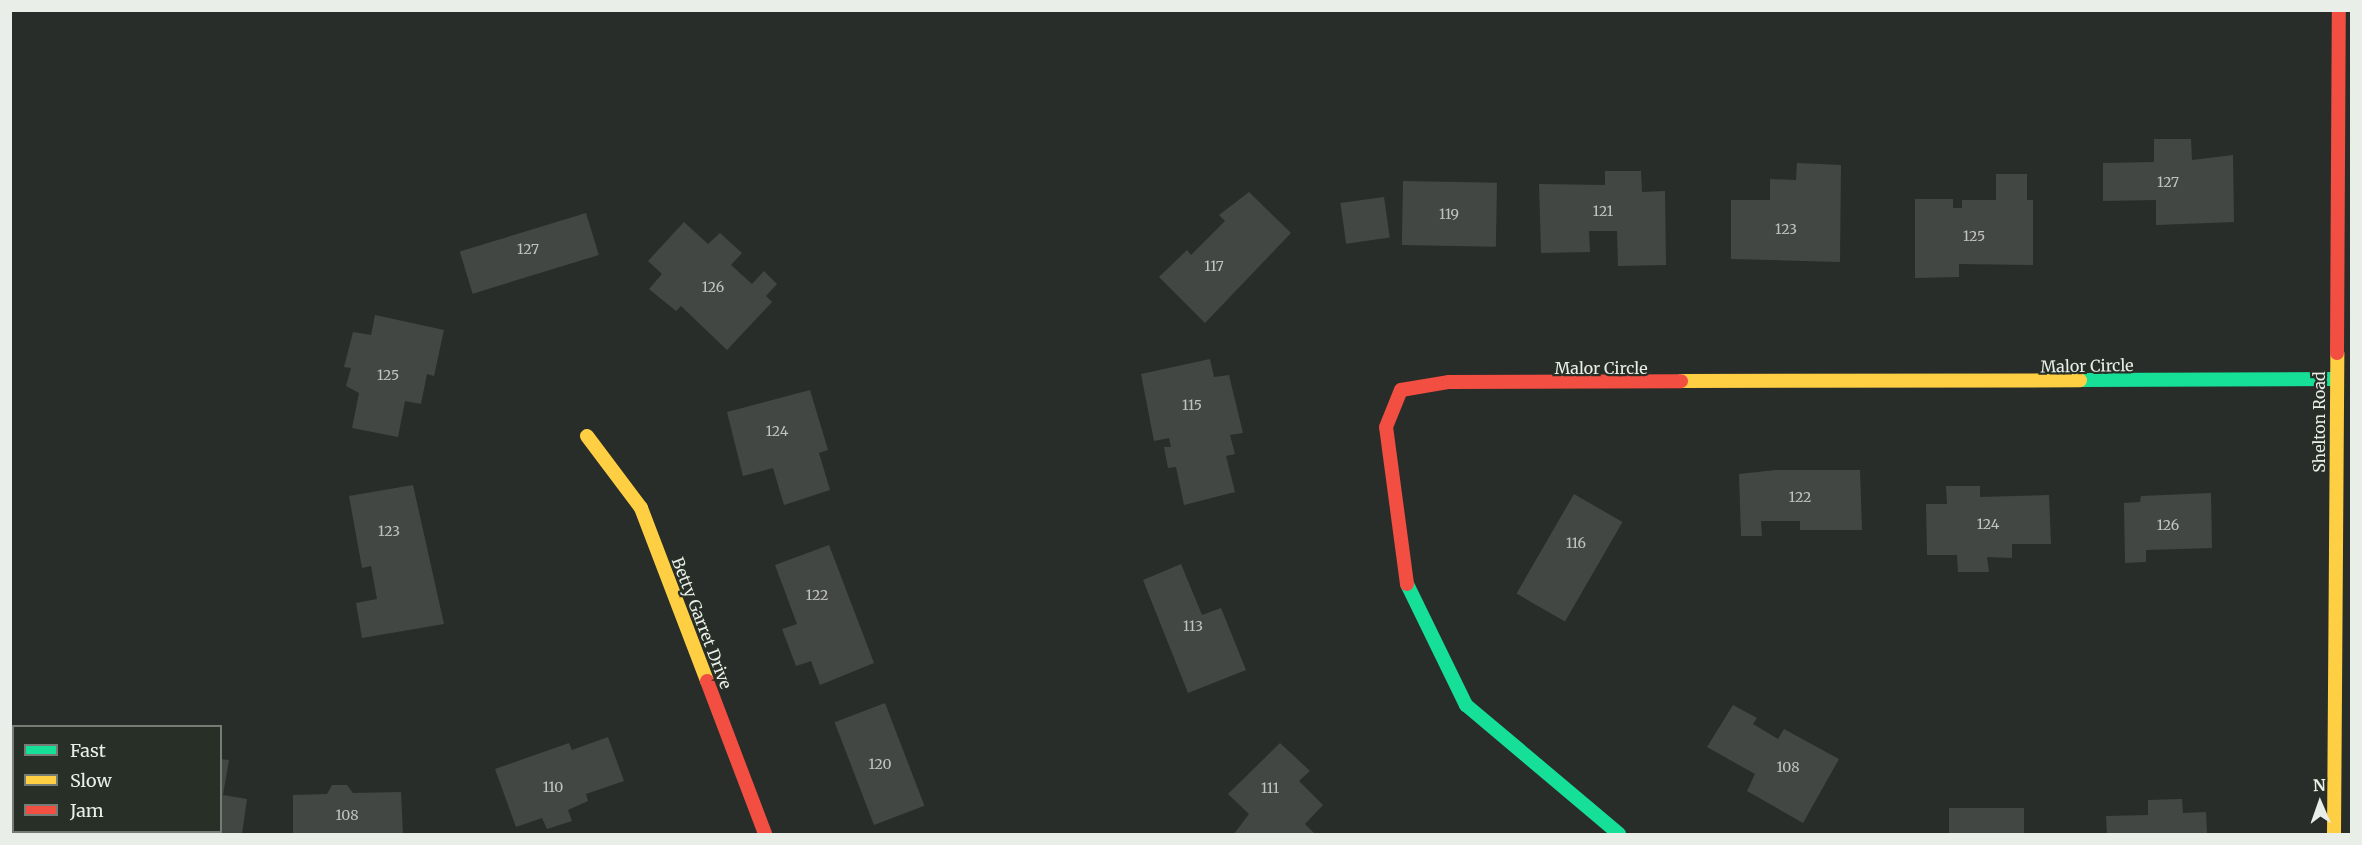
<!DOCTYPE html>
<style>
body{margin:0}
#map{position:relative;width:2362px;height:845px;overflow:hidden;background:#292d29;font-family:Merriweather,serif}
div>[style]{position:absolute}
[style*='--x']{left:calc(var(--x)*1px);top:calc(var(--y)*1px);width:calc(var(--w)*1px);rotate:calc(var(--a)*1deg)}
.building>*{inset:0;background:#434743;transform-origin:0 0}
.fast>*{height:14px;margin:-7px;padding:0 7px;transform-origin:7px;border-radius:7px;background:#16e098}
.slow>*{height:14px;margin:-7px;padding:0 7px;transform-origin:7px;border-radius:7px;background:#ffcf43}
.jam>*{height:14px;margin:-7px;padding:0 7px;transform-origin:7px;border-radius:7px;background:#f24e42}
span{translate:-50% -50%;white-space:nowrap;text-align:center;line-height:1.15;-webkit-text-stroke:4.5px #272f27;paint-order:stroke}
.number-label{font-size:14px;color:#c0c4c0}
.number-label span{-webkit-text-stroke-width:0}
.street-label{font-size:16px;color:#e9eee9}
.frame{position:absolute;inset:0;border:12px solid #e9eee9;pointer-events:none}
.legend{position:absolute;left:12px;top:725px;width:210px;height:108px;box-sizing:border-box;background:#272f27;border:2px solid #757b75;margin:0;padding:8px 10px;list-style:none;font-size:18px;color:#e9eee9}
.legend li{display:flex;align-items:center;gap:12px;height:30px}
.legend b{width:30px;border:2px solid #757b75}
.north{position:absolute;left:2290px;top:773px;width:60px;height:60px;-webkit-text-stroke:4px #272f27;paint-order:stroke;rotate:358deg;font-size:16px;font-weight:700;line-height:24px;text-align:center;color:#e9eee9}
.north::after{content:'';display:block;margin:auto;width:21px;height:27px;background:#e9eee9;clip-path:polygon(50% 0,100% 100%,50% 72%,0 100%)}
</style>
<div id="map">
<div class="building">
<i style="clip-path:polygon(2154px 139px,2191px 139px,2192px 160px,2233px 155px,2234px 222px,2156px 225px,2156px 200px,2103px 201px,2103px 163px,2154px 162px)"></i>
<i style="clip-path:polygon(1797px 163px,1841px 165px,1840px 262px,1731px 259px,1731px 200px,1770px 200px,1770px 179px,1796px 180px)"></i>
<i style="clip-path:polygon(1605px 171px,1641px 171px,1642px 192px,1665px 191px,1666px 265px,1618px 266px,1617px 231px,1589px 231px,1590px 252px,1541px 253px,1539px 184px,1605px 185px)"></i>
<i style="clip-path:polygon(1996px 174px,2027px 174px,2027px 200px,2033px 200px,2033px 265px,1959px 264px,1959px 277px,1915px 278px,1915px 199px,1953px 199px,1953px 208px,1962px 208px,1962px 200px,1996px 200px)"></i>
<i style="left:1403px;top:181px;width:94px;height:64px;rotate:1deg"></i>
<i style="clip-path:polygon(1249px 192px,1291px 233px,1205px 323px,1159px 277px,1187px 250px,1191px 255px,1225px 221px,1219px 215px)"></i>
<i style="left:1384px;top:197px;width:41px;height:44px;rotate:82deg"></i>
<i style="left:586px;top:213px;width:44px;height:132px;rotate:73deg"></i>
<i style="clip-path:polygon(684px 222px,708px 244px,720px 233px,742px 253px,731px 265px,752px 284px,764px 271px,777px 284px,766px 296px,772px 302px,727px 350px,681px 306px,676px 311px,649px 289px,662px 274px,648px 261px)"></i>
<i style="clip-path:polygon(375px 315px,444px 330px,434px 376px,427px 374px,421px 404px,405px 401px,398px 437px,352px 428px,359px 393px,346px 386px,351px 368px,344px 367px,353px 332px,371px 335px)"></i>
<i style="clip-path:polygon(1210px 359px,1214px 377px,1229px 375px,1243px 433px,1230px 435px,1235px 454px,1226px 456px,1235px 492px,1184px 505px,1176px 467px,1168px 468px,1164px 447px,1171px 447px,1169px 438px,1154px 441px,1141px 374px)"></i>
<i style="clip-path:polygon(810px 390px,828px 450px,819px 453px,830px 490px,784px 505px,773px 468px,743px 476px,727px 412px)"></i>
<i style="clip-path:polygon(1776px 470px,1860px 470px,1862px 530px,1800px 530px,1800px 521px,1761px 521px,1762px 536px,1741px 536px,1739px 474px)"></i>
<i style="clip-path:polygon(413px 485px,444px 624px,362px 638px,356px 603px,377px 599px,371px 566px,362px 568px,349px 496px)"></i>
<i style="clip-path:polygon(1946px 486px,1980px 486px,1980px 497px,2049px 495px,2051px 544px,2012px 544px,2012px 558px,1987px 557px,1989px 572px,1958px 572px,1957px 555px,1927px 555px,1926px 504px,1947px 504px)"></i>
<i style="clip-path:polygon(2211px 493px,2212px 548px,2146px 550px,2146px 562px,2125px 563px,2124px 503px,2140px 502px,2141px 496px)"></i>
<i style="left:1574px;top:494px;width:56px;height:115px;rotate:30deg"></i>
<i style="clip-path:polygon(829px 545px,874px 663px,820px 685px,811px 661px,796px 666px,782px 629px,797px 624px,775px 565px)"></i>
<i style="clip-path:polygon(1181px 564px,1202px 615px,1221px 608px,1246px 670px,1188px 693px,1143px 580px)"></i>
<i style="left:885px;top:703px;width:110px;height:54px;rotate:69deg"></i>
<i style="clip-path:polygon(1733px 705px,1757px 718px,1753px 724px,1778px 739px,1784px 729px,1839px 759px,1803px 823px,1747px 791px,1755px 774px,1707px 747px)"></i>
<i style="clip-path:polygon(608px 737px,624px 781px,586px 794px,588px 801px,568px 810px,572px 821px,547px 829px,542px 818px,516px 827px,495px 769px,569px 743px,572px 750px)"></i>
<i style="clip-path:polygon(1280px 743px,1310px 771px,1299px 781px,1323px 805px,1305px 824px,1315px 834px,1234px 834px,1249px 814px,1228px 794px)"></i>
<i style="clip-path:polygon(220px 759px,229px 760px,223px 795px,247px 799px,242px 834px,145px 833px,220px 832px)"></i>
<i style="clip-path:polygon(10px 761px,14px 832px,50px 834px,10px 834px)"></i>
<i style="clip-path:polygon(332px 785px,347px 785px,353px 793px,401px 792px,403px 834px,293px 834px,293px 795px,327px 794px)"></i>
<i style="clip-path:polygon(2182px 799px,2183px 813px,2206px 812px,2207px 834px,2107px 834px,2106px 816px,2148px 815px,2148px 800px)"></i>
<i style="left:2024px;top:808px;width:26px;height:75px;rotate:90deg"></i>
</div>
<div class="fast">
<i style="--x:2080;--y:380;--w:255;--a:-0.2"></i>
<i style="--x:1407;--y:584;--w:135;--a:64"></i>
<i style="--x:1466;--y:705;--w:200;--a:40.1"></i>
</div>
<div class="slow">
<i style="--x:1681;--y:381;--w:399;--a:-0.1"></i>
<i style="--x:587;--y:436;--w:90;--a:53.1"></i>
<i style="--x:641;--y:508;--w:185;--a:69.1"></i>
<i style="--x:2334;--y:834;--w:481;--a:-89.6"></i>
</div>
<div class="jam">
<i style="--x:2337;--y:353;--w:343;--a:-89.7"></i>
<i style="--x:1407;--y:584;--w:158;--a:-97.6"></i>
<i style="--x:1386;--y:427;--w:40;--a:-68"></i>
<i style="--x:1401;--y:390;--w:49;--a:-9.5"></i>
<i style="--x:1449;--y:382;--w:232;--a:-0.2"></i>
<i style="--x:707;--y:681;--w:164;--a:69.2"></i>
</div>
<div class="number-label">
<span style="left:2168px;top:182px">127</span>
<span style="left:1603px;top:211px">121</span>
<span style="left:1449px;top:214px">119</span>
<span style="left:1786px;top:229px">123</span>
<span style="left:1974px;top:236px">125</span>
<span style="left:528px;top:249px">127</span>
<span style="left:1214px;top:266px">117</span>
<span style="left:713px;top:287px">126</span>
<span style="left:388px;top:375px">125</span>
<span style="left:1192px;top:405px">115</span>
<span style="left:777px;top:431px">124</span>
<span style="left:1800px;top:497px">122</span>
<span style="left:1988px;top:524px">124</span>
<span style="left:2168px;top:525px">126</span>
<span style="left:389px;top:531px">123</span>
<span style="left:1576px;top:543px">116</span>
<span style="left:817px;top:595px">122</span>
<span style="left:1193px;top:626px">113</span>
<span style="left:880px;top:764px">120</span>
<span style="left:1788px;top:767px">108</span>
<span style="left:553px;top:787px">110</span>
<span style="left:1270px;top:788px">111</span>
<span style="left:347px;top:815px">108</span>
</div>
<div class="street-label">
<span style="left:2087px;top:366px;rotate:-1deg">Malor Circle</span>
<span style="left:1601px;top:368px">Malor Circle</span>
<span style="left:2319px;top:422px;rotate:-90deg">Shelton Road</span>
<span style="left:702px;top:623px;rotate:69deg">Betty Garret Drive</span>
</div>
<div class="frame"></div>
<ul class="legend">
<li><b style="height:8px;background:#16e098"></b>Fast</li>
<li><b style="height:8px;background:#ffcf43"></b>Slow</li>
<li><b style="height:8px;background:#f24e42"></b>Jam</li>
</ul>
<div class="north">N</div>
</div>
